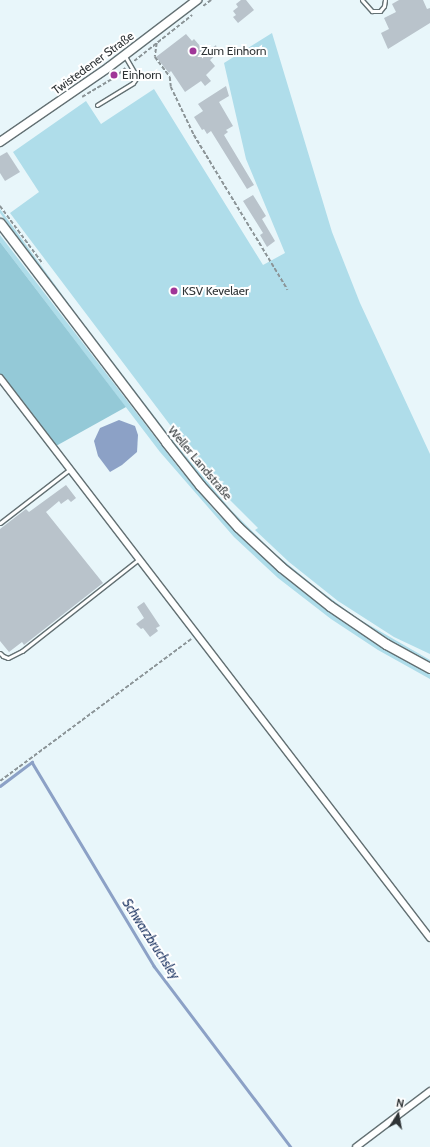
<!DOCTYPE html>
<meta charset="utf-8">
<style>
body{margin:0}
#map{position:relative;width:430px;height:1147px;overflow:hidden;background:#e8f6fa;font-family:Cabin,sans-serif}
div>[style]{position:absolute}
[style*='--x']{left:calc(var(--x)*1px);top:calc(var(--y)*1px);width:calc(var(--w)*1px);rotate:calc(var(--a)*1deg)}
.green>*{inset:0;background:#afddea}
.forest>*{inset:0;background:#94c9d7}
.water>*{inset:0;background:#8ca1c6}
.stream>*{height:2.5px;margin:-1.25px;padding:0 1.25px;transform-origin:1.25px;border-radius:1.25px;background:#8ca1c6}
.building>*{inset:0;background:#b9c3cb}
.path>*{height:1.5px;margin-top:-0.75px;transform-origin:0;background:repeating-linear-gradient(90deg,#8b9497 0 4px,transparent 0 6px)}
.roads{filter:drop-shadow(1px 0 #637073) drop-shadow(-1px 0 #637073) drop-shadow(0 1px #637073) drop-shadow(0 -1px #637073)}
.service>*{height:3px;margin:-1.5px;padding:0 1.5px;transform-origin:1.5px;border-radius:1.5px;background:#fff}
.minor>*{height:6px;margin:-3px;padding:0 3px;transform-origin:3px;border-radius:3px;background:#fff}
.tertiary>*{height:8px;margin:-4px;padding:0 4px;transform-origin:4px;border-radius:4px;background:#fff}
.secondary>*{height:9px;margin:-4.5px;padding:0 4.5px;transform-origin:4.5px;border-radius:4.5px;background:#fff}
.dots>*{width:11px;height:11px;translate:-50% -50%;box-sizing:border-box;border:2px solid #fff;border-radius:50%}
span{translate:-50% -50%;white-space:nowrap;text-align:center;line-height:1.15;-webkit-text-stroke:4px #fff;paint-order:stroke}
.poi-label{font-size:12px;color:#2f3436}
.left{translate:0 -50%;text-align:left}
.street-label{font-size:12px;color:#2f3436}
.water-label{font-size:13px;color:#172f5e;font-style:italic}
.north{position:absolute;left:378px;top:1095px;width:40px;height:40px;-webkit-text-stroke:3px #fff;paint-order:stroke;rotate:11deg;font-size:11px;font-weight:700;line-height:16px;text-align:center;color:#2f3436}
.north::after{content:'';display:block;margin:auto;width:14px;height:18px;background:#2f3436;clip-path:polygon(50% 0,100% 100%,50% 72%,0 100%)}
</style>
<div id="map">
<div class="green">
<i style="clip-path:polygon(272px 33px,332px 232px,360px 303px,430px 454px,430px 654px,394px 637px,338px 601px,289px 562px,255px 530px,258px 528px,227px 497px,192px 454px,10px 213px,39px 192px,13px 152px,86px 101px,101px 124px,154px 89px,263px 265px,285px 253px,246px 159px,224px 63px)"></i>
<i style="clip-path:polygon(0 209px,74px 311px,174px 442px,231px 510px,273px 552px,318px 589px,357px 618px,430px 660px,430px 663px,385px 638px,336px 605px,301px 579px,243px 526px,202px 481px,169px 440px,73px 312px,0 213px)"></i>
<i style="clip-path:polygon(0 235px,178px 467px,215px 511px,254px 550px,314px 600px,381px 646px,430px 673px,430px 679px,378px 650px,331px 619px,278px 578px,234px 537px,160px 452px,0 242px)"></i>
</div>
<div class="forest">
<i style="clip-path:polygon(0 242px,126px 407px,56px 446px,0 374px)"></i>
</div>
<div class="water">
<i style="clip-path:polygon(119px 420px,135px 426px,138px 435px,137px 452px,122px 465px,110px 472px,98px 456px,94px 441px,100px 428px)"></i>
</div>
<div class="stream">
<i style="--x:0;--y:786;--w:40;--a:-37"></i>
<i style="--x:32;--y:762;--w:238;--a:59.1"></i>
<i style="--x:154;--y:966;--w:227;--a:52.9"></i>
</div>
<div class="building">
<i style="clip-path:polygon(241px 0,246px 0,254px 10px,238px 23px,233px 17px,236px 15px,233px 11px,238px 7px,236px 4px)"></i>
<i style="clip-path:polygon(399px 0,423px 0,427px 9px,430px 8px,430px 23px,388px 49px,381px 33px,389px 29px,384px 18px,396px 12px,392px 4px)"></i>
<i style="clip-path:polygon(186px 34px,192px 41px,194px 39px,206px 53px,216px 45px,218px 53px,210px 60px,215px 66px,206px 75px,211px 81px,205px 86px,201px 81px,185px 92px,171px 71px,169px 73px,156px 57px)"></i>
<i style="clip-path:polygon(226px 86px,229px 96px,219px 102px,233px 126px,226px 130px,228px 132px,224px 135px,254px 185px,247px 189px,211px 131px,207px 134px,204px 129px,202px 130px,194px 117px,203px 111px,198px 104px)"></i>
<i style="clip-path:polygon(7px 152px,20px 172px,5px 181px,0 173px,0 156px)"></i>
<i style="clip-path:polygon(253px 195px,266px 216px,262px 219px,275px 241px,267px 247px,260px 235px,263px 233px,243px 201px)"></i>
<i style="clip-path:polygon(66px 485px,76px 498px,71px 502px,68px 499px,61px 504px,59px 501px,46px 512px,103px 583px,24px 645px,22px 642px,9px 652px,0 641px,0 529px,26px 509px,29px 512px)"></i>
<i style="clip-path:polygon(144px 602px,160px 626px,156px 628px,158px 631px,150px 637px,143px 628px,141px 629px,136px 624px,144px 618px,137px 607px)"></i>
</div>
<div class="path">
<i style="--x:203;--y:6;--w:10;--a:-37"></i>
<i style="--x:157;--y:43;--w:14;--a:98"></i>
<i style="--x:155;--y:57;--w:25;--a:53"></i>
<i style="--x:170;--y:77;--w:10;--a:84"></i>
<i style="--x:171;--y:87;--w:53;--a:64.4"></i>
<i style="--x:194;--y:135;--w:181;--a:58.8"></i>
<i style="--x:134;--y:61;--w:74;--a:-38.4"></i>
<i style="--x:82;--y:97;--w:37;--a:-31"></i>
<i style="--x:114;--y:78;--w:15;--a:-42"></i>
<i style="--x:0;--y:206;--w:72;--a:53.4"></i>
<i style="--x:0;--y:781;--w:238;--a:-36.6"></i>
</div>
<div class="roads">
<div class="service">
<i style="--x:362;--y:0;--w:15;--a:48"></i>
<i style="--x:372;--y:11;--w:8;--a:0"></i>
<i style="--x:380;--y:11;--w:6;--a:-51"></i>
<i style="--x:384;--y:6;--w:6;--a:-81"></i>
<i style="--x:97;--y:105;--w:42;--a:-31.4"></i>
<i style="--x:133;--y:83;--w:7;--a:-56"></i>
<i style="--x:137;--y:77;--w:24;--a:-120"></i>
<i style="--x:0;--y:523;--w:88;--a:-37.6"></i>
<i style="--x:0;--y:653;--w:4;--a:45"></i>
<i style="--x:3;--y:656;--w:5;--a:22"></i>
<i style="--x:8;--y:658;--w:16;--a:-27"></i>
<i style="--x:22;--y:651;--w:149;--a:-38.2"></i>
</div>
<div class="minor">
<i style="--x:0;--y:378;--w:706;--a:52.48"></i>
<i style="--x:356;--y:1147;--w:93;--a:-37.1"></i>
</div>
<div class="tertiary">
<i style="--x:0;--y:142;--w:132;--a:-34.5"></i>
<i style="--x:109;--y:67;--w:111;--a:-37.3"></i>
</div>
<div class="secondary">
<i style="--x:0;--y:223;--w:275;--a:52.8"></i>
<i style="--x:166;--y:442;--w:55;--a:51.7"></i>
<i style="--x:200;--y:485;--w:57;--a:47.9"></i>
<i style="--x:238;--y:527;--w:59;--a:42.9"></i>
<i style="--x:281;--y:567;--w:63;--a:38.5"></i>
<i style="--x:330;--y:606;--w:68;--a:34.2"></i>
<i style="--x:386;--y:644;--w:50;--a:28.6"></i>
</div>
</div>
<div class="dots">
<i style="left:193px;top:51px;background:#a03698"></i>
<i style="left:114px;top:75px;background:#a03698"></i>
<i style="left:174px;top:291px;background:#a03698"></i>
</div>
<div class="poi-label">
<span class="left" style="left:201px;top:51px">Zum Einhorn</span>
<span class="left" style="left:122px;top:75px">Einhorn</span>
<span class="left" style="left:182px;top:291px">KSV Kevelaer</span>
</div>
<div class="street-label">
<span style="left:93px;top:63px;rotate:-36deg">Twistedener Straße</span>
<span style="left:200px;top:463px;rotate:50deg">Weller Landstraße</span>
</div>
<div class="water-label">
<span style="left:151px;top:939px;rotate:57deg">Schwarzbruchsley</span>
</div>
<div class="north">N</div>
</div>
